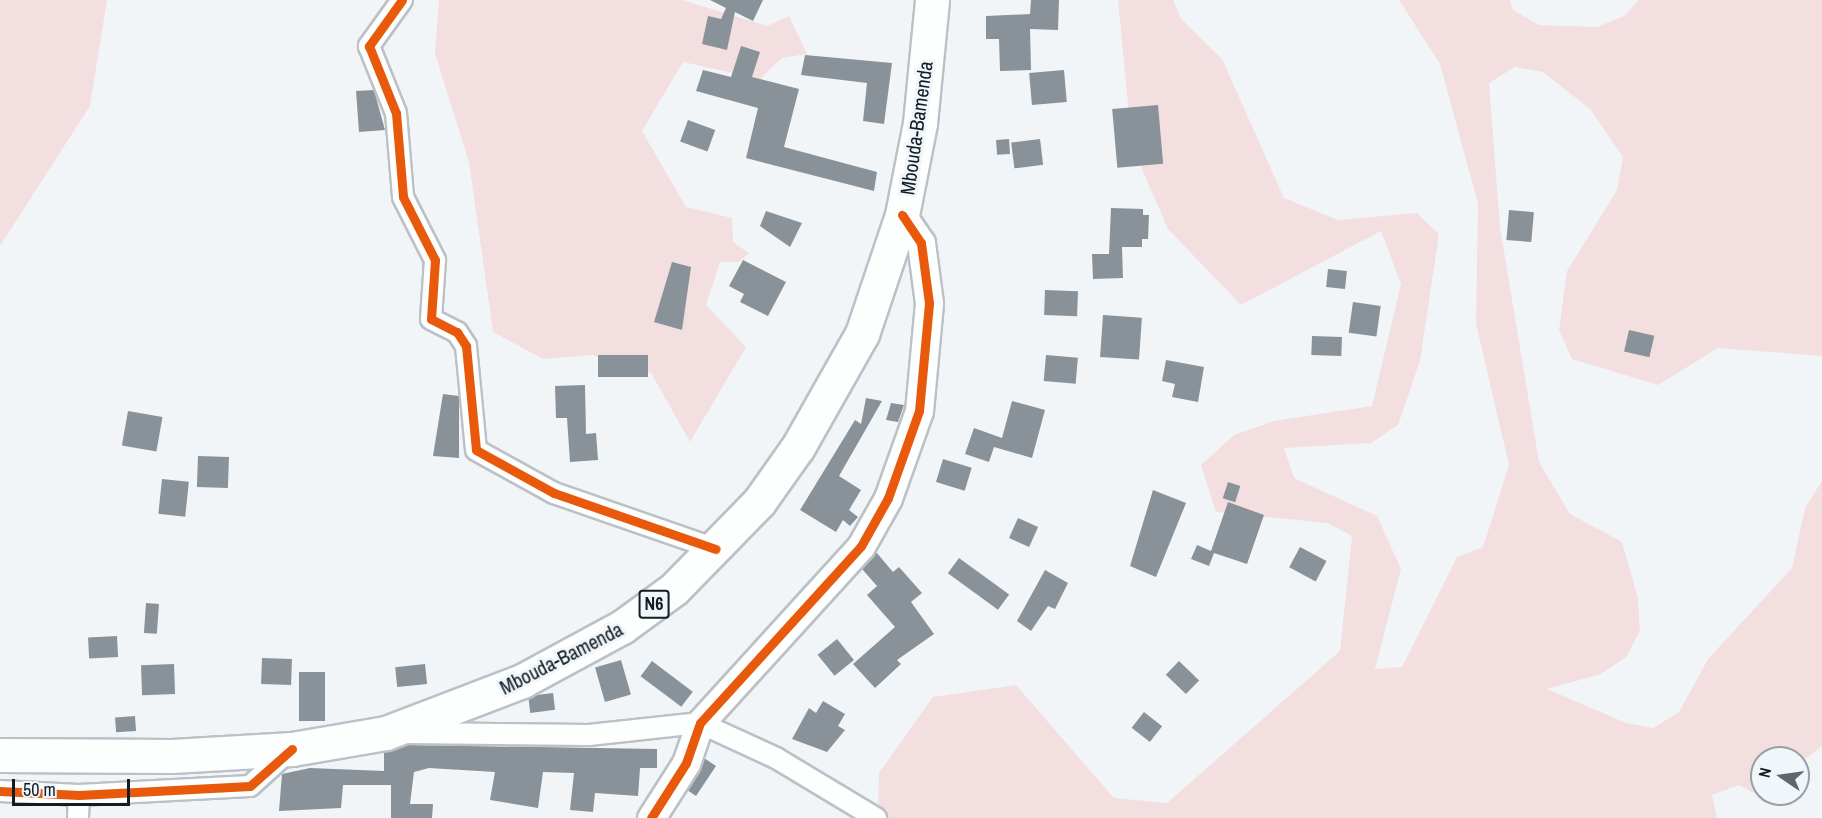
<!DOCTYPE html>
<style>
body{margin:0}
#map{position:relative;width:1822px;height:818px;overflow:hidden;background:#f2f5f8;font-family:"Archivo Narrow",sans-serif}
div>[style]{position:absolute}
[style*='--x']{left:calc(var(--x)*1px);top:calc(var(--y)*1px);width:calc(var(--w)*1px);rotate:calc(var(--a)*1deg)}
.green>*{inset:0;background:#f4dfe0}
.building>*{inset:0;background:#899299;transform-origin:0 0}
.roads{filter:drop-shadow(2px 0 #bbc1c6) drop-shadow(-2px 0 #bbc1c6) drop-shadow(0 2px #bbc1c6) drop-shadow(0 -2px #bbc1c6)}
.street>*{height:20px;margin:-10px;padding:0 10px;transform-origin:10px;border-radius:10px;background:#fdfefe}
.secondary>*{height:27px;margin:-13.5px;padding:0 13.5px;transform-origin:13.5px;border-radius:13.5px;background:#fdfefe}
.highway>*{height:33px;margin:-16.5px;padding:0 16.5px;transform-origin:16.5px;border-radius:16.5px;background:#fdfefe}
.cycleway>*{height:9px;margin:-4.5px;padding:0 4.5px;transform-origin:4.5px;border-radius:4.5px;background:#e8590c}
span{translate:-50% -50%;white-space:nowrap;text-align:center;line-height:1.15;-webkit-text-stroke:6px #f0f6fa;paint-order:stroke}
.shield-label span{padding:2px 4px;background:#f0f6fa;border:2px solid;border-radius:4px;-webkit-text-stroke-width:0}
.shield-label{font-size:18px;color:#121c24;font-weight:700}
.street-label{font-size:20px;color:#121c24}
.north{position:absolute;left:1750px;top:746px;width:60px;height:60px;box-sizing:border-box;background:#f0f6fa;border:2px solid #979fa4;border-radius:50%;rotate:283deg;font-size:16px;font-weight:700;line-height:24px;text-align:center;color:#121c24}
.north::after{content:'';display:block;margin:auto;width:21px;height:27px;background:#60686e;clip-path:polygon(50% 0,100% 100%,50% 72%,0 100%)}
.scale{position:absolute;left:12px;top:779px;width:118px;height:27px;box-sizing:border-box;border:3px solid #121c24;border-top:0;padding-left:8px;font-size:18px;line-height:21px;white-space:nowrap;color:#121c24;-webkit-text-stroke:4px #f0f6fa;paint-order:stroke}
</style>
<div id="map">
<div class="green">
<i style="clip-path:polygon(0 0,107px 0,90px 106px,0 246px)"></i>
<i style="clip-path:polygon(439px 0,682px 0,767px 26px,789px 16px,807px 54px,782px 58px,760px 79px,683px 62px,642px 131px,686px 207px,732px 218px,733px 242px,749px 253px,739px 262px,720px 262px,706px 305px,746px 347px,690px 442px,651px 373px,592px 355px,543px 359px,493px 332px,469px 162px,435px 54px)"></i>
<i style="clip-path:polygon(1118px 0,1173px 0,1181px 19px,1222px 59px,1284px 198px,1338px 220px,1417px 213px,1439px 234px,1420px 361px,1398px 425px,1371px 443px,1284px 448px,1294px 478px,1377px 516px,1401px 569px,1375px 669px,1402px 667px,1457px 557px,1483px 547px,1509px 465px,1476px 324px,1478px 204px,1440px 64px,1399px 0,1510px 0,1513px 10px,1539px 25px,1597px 27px,1624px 16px,1639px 0,1822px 0,1822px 356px,1718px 348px,1658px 385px,1572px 359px,1559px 330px,1567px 271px,1617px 190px,1623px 157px,1590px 109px,1543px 72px,1515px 67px,1489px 83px,1500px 227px,1539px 462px,1570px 514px,1622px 542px,1638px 598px,1640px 631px,1626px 657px,1601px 674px,1547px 689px,1626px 723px,1653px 728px,1679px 712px,1708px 659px,1792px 568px,1805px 508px,1822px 481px,1822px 746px,1800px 763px,1798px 772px,1798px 758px,1762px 758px,1762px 794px,1785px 794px,1765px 799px,1739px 785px,1712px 795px,1717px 818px,878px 818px,879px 773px,933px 697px,1016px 685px,1114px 798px,1167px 803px,1340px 651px,1352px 536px,1327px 523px,1216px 512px,1201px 465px,1234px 435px,1274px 421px,1372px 406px,1401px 284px,1381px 231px,1241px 305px,1168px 229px,1132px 146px)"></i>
</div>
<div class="building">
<i style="clip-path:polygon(710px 0,763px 0,753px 21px,735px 12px,727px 50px,702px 44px,708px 16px,721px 19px,726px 8px)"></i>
<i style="clip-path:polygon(1031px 0,1059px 0,1058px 30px,1030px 29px,1031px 70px,1000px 71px,999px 39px,986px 39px,986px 16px,1030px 14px)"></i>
<i style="clip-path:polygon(741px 46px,760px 52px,752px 77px,799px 89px,784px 147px,877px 172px,874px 191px,746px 158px,758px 108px,696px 91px,703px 70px,731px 77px)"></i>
<i style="clip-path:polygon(805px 55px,892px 63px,884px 124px,863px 121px,867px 83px,801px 75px)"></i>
<i style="left:1064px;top:70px;width:32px;height:35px;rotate:85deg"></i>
<i style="clip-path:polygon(374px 90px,385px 130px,359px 132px,356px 91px)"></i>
<i style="left:1158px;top:105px;width:59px;height:46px;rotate:85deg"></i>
<i style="left:688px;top:120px;width:29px;height:23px;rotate:20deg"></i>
<i style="left:1009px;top:139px;width:15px;height:13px;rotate:86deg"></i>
<i style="left:1040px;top:139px;width:26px;height:29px;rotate:83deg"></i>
<i style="clip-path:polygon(1111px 208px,1143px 209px,1143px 215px,1149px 215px,1148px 239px,1142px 239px,1142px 247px,1122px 247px,1123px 278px,1093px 279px,1092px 254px,1109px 254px)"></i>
<i style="left:1509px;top:210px;width:25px;height:30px;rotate:5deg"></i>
<i style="clip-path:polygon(766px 211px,802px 223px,790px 247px,760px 226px)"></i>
<i style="clip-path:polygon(743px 260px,786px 282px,768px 316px,740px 302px,744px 294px,729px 286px)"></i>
<i style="clip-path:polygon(672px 262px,691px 267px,682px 330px,654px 322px)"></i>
<i style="left:1328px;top:269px;width:19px;height:18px;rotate:6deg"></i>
<i style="left:1045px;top:290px;width:33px;height:25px;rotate:2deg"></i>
<i style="left:1353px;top:302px;width:28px;height:31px;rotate:8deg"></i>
<i style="left:1103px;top:315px;width:39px;height:42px;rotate:4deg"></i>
<i style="left:1629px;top:330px;width:26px;height:22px;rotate:13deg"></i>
<i style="left:1312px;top:336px;width:30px;height:19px;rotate:2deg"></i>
<i style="left:598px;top:355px;width:50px;height:22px"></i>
<i style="left:1046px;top:355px;width:32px;height:26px;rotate:5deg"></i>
<i style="clip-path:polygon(1166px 360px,1204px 367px,1198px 402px,1172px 397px,1175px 384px,1162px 381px)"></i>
<i style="clip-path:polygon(585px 385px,586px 434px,596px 433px,598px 460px,570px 462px,567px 418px,556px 418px,555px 386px)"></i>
<i style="clip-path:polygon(443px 394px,459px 396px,459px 458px,433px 456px)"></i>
<i style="clip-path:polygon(866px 398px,882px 401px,839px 476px,861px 490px,849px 510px,858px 517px,850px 526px,843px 520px,836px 532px,800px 510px,855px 420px,861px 424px)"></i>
<i style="clip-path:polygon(1012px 401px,1045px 410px,1032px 458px,994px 447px,989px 462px,965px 454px,974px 428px,1002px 438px)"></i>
<i style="clip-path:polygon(891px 403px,904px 405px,898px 422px,886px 420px)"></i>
<i style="left:128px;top:411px;width:35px;height:35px;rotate:10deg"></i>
<i style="left:198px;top:456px;width:31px;height:31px;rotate:2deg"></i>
<i style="left:943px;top:459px;width:30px;height:24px;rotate:17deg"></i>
<i style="left:162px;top:479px;width:27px;height:35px;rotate:6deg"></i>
<i style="left:1228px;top:482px;width:13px;height:17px;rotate:18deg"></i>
<i style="clip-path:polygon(1153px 490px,1186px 503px,1156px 577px,1130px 566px)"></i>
<i style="clip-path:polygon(1228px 502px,1264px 515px,1247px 564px,1214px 553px,1209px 566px,1191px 559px,1197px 545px,1211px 551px)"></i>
<i style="left:1018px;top:518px;width:22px;height:22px;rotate:24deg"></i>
<i style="left:1300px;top:547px;width:30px;height:23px;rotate:28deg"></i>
<i style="clip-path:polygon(876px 552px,893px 572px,899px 567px,922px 593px,911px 602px,934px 634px,897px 660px,901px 664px,875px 688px,853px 664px,895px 627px,867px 595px,877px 586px,862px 569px)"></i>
<i style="left:959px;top:558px;width:62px;height:19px;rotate:36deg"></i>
<i style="clip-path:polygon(1045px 570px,1068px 583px,1055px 609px,1048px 606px,1031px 631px,1017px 621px)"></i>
<i style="left:146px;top:603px;width:13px;height:30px;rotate:4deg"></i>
<i style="left:117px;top:636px;width:21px;height:29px;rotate:87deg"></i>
<i style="left:837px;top:639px;width:27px;height:25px;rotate:51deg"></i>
<i style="left:262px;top:658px;width:30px;height:26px;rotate:2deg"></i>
<i style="left:621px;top:660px;width:36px;height:27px;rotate:74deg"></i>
<i style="left:652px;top:661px;width:51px;height:19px;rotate:37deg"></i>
<i style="left:1179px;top:661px;width:28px;height:19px;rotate:44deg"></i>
<i style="left:174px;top:664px;width:30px;height:33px;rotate:88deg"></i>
<i style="left:425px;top:664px;width:20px;height:30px;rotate:84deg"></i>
<i style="left:299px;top:672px;width:26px;height:49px"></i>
<i style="left:553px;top:693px;width:17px;height:25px;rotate:83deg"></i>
<i style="clip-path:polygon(823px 701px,845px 714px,838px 726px,845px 730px,827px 752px,792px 739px,809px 708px,816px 713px)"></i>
<i style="left:1144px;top:712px;width:23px;height:20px;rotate:38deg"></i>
<i style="left:135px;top:716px;width:15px;height:20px;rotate:86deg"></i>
<i style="clip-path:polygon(407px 745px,657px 749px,657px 768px,640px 768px,638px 796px,595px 793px,593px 812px,570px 810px,574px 773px,543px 772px,538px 808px,490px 800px,495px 772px,429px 768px,414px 772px,410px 804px,433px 804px,432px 818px,391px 818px,391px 785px,343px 785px,341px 808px,279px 811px,282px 774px,310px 768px,384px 771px,384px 752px)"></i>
<i style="clip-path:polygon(704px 758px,716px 766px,696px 796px,687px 790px)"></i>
</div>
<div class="roads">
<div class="street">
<i style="--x:402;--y:0;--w:57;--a:125.7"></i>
<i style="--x:369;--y:46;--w:72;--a:68.1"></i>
<i style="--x:396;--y:113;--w:84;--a:85.2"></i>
<i style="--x:403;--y:197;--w:71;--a:63.1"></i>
<i style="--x:435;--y:260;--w:59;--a:93.9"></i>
<i style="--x:431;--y:319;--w:29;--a:27"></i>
<i style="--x:457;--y:332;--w:17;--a:57"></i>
<i style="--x:466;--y:346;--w:104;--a:84.5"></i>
<i style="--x:476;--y:450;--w:89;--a:28.9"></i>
<i style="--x:554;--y:493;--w:171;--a:19.1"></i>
<i style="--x:406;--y:733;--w:183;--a:0.6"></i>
<i style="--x:589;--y:735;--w:112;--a:-6.2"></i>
<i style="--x:700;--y:723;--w:84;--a:24.7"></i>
<i style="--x:776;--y:758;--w:117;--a:31"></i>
<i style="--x:0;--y:791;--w:79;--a:2.9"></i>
<i style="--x:79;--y:795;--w:171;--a:-3"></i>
<i style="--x:250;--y:786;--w:55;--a:-42.1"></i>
<i style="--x:78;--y:818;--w:23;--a:-88"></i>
</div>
<div class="secondary">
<i style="--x:651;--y:818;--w:65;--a:-57.5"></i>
<i style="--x:686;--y:763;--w:42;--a:-70.7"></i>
<i style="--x:700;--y:723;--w:239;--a:-47.7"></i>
<i style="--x:861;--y:546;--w:55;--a:-60.6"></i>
<i style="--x:888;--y:498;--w:92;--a:-70.4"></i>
<i style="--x:919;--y:411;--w:108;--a:-84.7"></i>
<i style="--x:929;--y:303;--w:61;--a:-97.6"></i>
<i style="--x:921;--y:243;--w:34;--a:-124"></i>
</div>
<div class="highway">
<i style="--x:0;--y:755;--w:172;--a:0.3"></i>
<i style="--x:172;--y:756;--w:120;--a:-3.3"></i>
<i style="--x:292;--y:749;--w:95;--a:-9.7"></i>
<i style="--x:386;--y:733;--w:146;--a:-20.9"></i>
<i style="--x:522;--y:681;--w:114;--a:-28.4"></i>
<i style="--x:622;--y:627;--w:64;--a:-36.2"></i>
<i style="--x:674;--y:589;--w:122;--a:-45.7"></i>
<i style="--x:759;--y:502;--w:67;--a:-54.7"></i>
<i style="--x:798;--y:447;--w:130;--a:-60.5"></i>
<i style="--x:862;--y:334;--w:126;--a:-71.4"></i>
<i style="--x:902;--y:215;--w:94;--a:-78.9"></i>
<i style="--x:920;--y:123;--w:124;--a:-84.4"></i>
</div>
</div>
<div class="cycleway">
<i style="--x:402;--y:0;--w:57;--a:125.7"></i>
<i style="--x:369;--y:46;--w:72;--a:68.1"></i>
<i style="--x:396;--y:113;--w:84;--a:85.2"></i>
<i style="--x:403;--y:197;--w:71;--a:63.1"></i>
<i style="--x:435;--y:260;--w:59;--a:93.9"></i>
<i style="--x:431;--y:319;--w:29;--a:27"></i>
<i style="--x:457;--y:332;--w:17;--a:57"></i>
<i style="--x:466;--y:346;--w:104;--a:84.5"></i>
<i style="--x:476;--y:450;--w:89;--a:28.9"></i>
<i style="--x:554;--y:493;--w:171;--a:19.1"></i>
<i style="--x:0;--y:791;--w:79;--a:2.9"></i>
<i style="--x:79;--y:795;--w:171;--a:-3"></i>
<i style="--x:250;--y:786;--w:56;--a:-41.4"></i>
<i style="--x:651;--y:818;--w:65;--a:-57.5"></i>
<i style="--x:686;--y:763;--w:42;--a:-70.7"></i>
<i style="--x:700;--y:723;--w:239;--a:-47.7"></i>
<i style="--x:861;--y:546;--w:55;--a:-60.6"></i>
<i style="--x:888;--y:498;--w:92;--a:-70.4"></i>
<i style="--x:919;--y:411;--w:108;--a:-84.7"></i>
<i style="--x:929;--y:303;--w:61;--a:-97.6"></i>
<i style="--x:921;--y:243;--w:34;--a:-124"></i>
</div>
<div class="shield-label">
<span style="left:654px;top:604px">N6</span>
</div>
<div class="street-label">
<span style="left:916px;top:128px;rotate:-82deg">Mbouda-Bamenda</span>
<span style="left:561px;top:658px;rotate:-27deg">Mbouda-Bamenda</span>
</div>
<div class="north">N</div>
<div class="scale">50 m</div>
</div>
